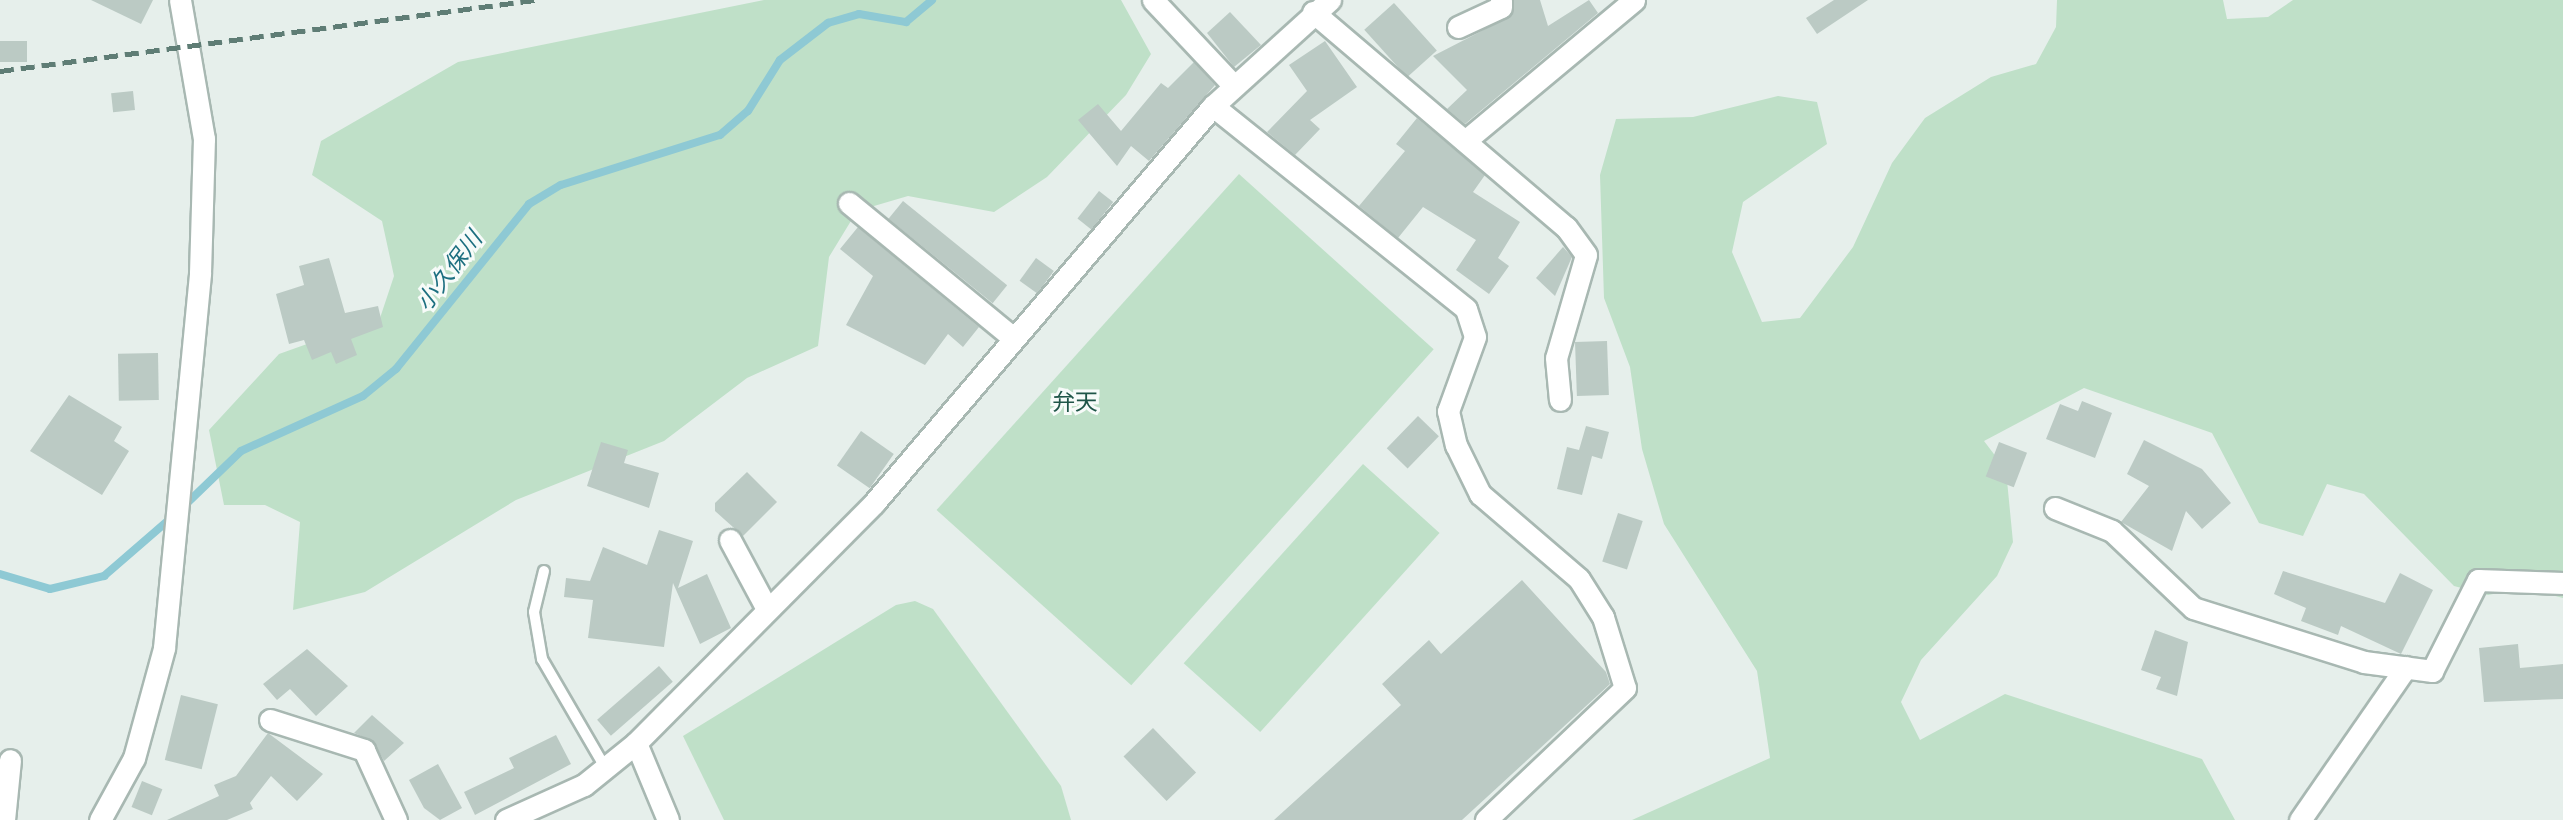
<!DOCTYPE html>
<meta charset="utf-8">
<style>
body{margin:0}
#map{position:relative;width:2563px;height:820px;overflow:hidden;background:#e6efeb;font-family:"DM Sans","Noto Sans JP",sans-serif}
div>[style]{position:absolute}
[style*='--x']{left:calc(var(--x)*1px);top:calc(var(--y)*1px);width:calc(var(--w)*1px);rotate:calc(var(--a)*1deg)}
.green>*{inset:0;background:#bfe0c8;transform-origin:0 0}
.stream>*{height:8px;margin:-4px;padding:0 4px;transform-origin:4px;border-radius:4px;background:#8ec9d4}
.building>*{inset:0;background:#bbcac4;transform-origin:0 0}
.roads{filter:drop-shadow(2px 0 #a8b8b2) drop-shadow(-2px 0 #a8b8b2) drop-shadow(0 2px #a8b8b2) drop-shadow(0 -2px #a8b8b2)}
.lane>*{height:10px;margin:-5px;padding:0 5px;transform-origin:5px;border-radius:5px;background:#fff}
.street>*{height:21px;margin:-10.5px;padding:0 10.5px;transform-origin:10.5px;border-radius:10.5px;background:#fff}
.rail>*{height:5px;margin-top:-2.5px;transform-origin:0;background:repeating-linear-gradient(90deg,#5f7d75 0 14px,transparent 0 21px)}
span{translate:-50% -50%;white-space:nowrap;text-align:center;line-height:1.15;-webkit-text-stroke:6px #f7fbf9;paint-order:stroke}
.water-label{font-size:23px;color:#1c6f80;font-style:italic}
.neighbourhood-label{font-size:23px;color:#1f5548}
</style>
<div id="map">
<div class="green">
<i style="clip-path:polygon(764px 0,1121px 0,1151px 54px,1126px 95px,1047px 177px,994px 212px,908px 196px,857px 211px,829px 257px,818px 346px,747px 378px,664px 441px,516px 500px,365px 592px,293px 610px,300px 522px,265px 505px,224px 505px,209px 430px,279px 354px,380px 318px,394px 276px,382px 221px,312px 175px,321px 141px,458px 62px)"></i>
<i style="clip-path:polygon(2057px 0,2223px 0,2227px 19px,2268px 17px,2293px 0,2563px 0,2563px 598px,2524px 588px,2488px 595px,2454px 586px,2364px 494px,2327px 484px,2303px 536px,2259px 523px,2212px 433px,2084px 388px,1984px 441px,2006px 470px,2013px 542px,1997px 576px,1921px 660px,1901px 702px,1920px 740px,2005px 694px,2202px 759px,2235px 820px,1632px 820px,1770px 758px,1757px 671px,1664px 524px,1642px 449px,1630px 367px,1604px 298px,1600px 175px,1616px 119px,1693px 117px,1778px 96px,1817px 102px,1827px 144px,1743px 202px,1732px 252px,1762px 322px,1800px 318px,1853px 247px,1892px 163px,1925px 118px,1991px 77px,2036px 64px,2056px 27px)"></i>
<i style="left:1239px;top:174px;width:262px;height:452px;rotate:42deg"></i>
<i style="left:1363px;top:464px;width:103px;height:268px;rotate:42deg"></i>
<i style="clip-path:polygon(915px 601px,933px 609px,1061px 786px,1071px 820px,724px 820px,683px 736px,896px 605px)"></i>
</div>
<div class="stream">
<i style="--x:181;--y:509;--w:83;--a:-44"></i>
<i style="--x:241;--y:451;--w:134;--a:-24.3"></i>
<i style="--x:363;--y:396;--w:43;--a:-39.3"></i>
<i style="--x:396;--y:369;--w:212;--a:-51.1"></i>
<i style="--x:529;--y:204;--w:37;--a:-31"></i>
<i style="--x:561;--y:185;--w:167;--a:-17.5"></i>
<i style="--x:720;--y:135;--w:37;--a:-41"></i>
<i style="--x:748;--y:111;--w:60;--a:-57.9"></i>
<i style="--x:780;--y:60;--w:61;--a:-37.6"></i>
<i style="--x:828;--y:23;--w:32;--a:-16"></i>
<i style="--x:859;--y:14;--w:48;--a:9.7"></i>
<i style="--x:906;--y:22;--w:34;--a:-40"></i>
<i style="--x:0;--y:574;--w:52;--a:16.7"></i>
<i style="--x:50;--y:589;--w:56;--a:-13.5"></i>
<i style="--x:104;--y:576;--w:89;--a:-40.9"></i>
</div>
<div class="building">
<i style="clip-path:polygon(91px 0,153px 0,141px 24px)"></i>
<i style="clip-path:polygon(1514px 0,1540px 0,1548px 26px,1589px 0,1598px 13px,1465px 124px,1447px 109px,1467px 90px,1433px 56px,1507px 18px)"></i>
<i style="clip-path:polygon(1834px 0,1868px 0,1817px 34px,1806px 18px)"></i>
<i style="left:1394px;top:3px;width:64px;height:40px;rotate:48deg"></i>
<i style="clip-path:polygon(1230px 12px,1261px 45px,1234px 67px,1207px 33px)"></i>
<i style="left:27px;top:41px;width:21px;height:27px;rotate:90deg"></i>
<i style="clip-path:polygon(1325px 41px,1357px 87px,1310px 120px,1320px 129px,1295px 155px,1267px 132px,1307px 91px,1289px 65px)"></i>
<i style="clip-path:polygon(1194px 62px,1215px 85px,1149px 161px,1131px 146px,1117px 166px,1078px 120px,1098px 104px,1121px 131px,1161px 83px,1168px 88px)"></i>
<i style="left:133px;top:91px;width:19px;height:22px;rotate:84deg"></i>
<i style="clip-path:polygon(1417px 118px,1485px 175px,1473px 192px,1520px 222px,1498px 258px,1509px 266px,1489px 294px,1456px 270px,1476px 240px,1423px 207px,1398px 238px,1359px 206px,1405px 151px,1396px 144px)"></i>
<i style="left:1099px;top:191px;width:18px;height:35px;rotate:38deg"></i>
<i style="left:903px;top:201px;width:134px;height:23px;rotate:39deg"></i>
<i style="clip-path:polygon(858px 227px,979px 327px,963px 347px,948px 334px,925px 365px,846px 325px,873px 276px,840px 249px)"></i>
<i style="clip-path:polygon(1563px 247px,1572px 257px,1555px 296px,1536px 278px)"></i>
<i style="clip-path:polygon(329px 258px,345px 313px,378px 306px,383px 327px,351px 339px,357px 355px,336px 364px,331px 352px,312px 360px,304px 340px,289px 344px,276px 294px,304px 285px,299px 266px)"></i>
<i style="left:1036px;top:258px;width:22px;height:28px;rotate:36deg"></i>
<i style="left:1607px;top:341px;width:54px;height:32px;rotate:88deg"></i>
<i style="left:158px;top:353px;width:47px;height:40px;rotate:89deg"></i>
<i style="clip-path:polygon(69px 395px,122px 427px,114px 441px,129px 451px,102px 495px,30px 451px)"></i>
<i style="clip-path:polygon(2082px 401px,2112px 413px,2095px 458px,2046px 439px,2060px 404px,2078px 411px)"></i>
<i style="left:1418px;top:416px;width:29px;height:45px;rotate:44deg"></i>
<i style="clip-path:polygon(1586px 426px,1609px 432px,1602px 459px,1592px 456px,1582px 495px,1557px 489px,1567px 447px,1579px 450px)"></i>
<i style="left:861px;top:431px;width:40px;height:42px;rotate:35deg"></i>
<i style="clip-path:polygon(2144px 440px,2202px 469px,2231px 503px,2202px 529px,2186px 511px,2172px 551px,2121px 522px,2149px 486px,2127px 474px)"></i>
<i style="clip-path:polygon(601px 442px,628px 450px,624px 463px,659px 473px,649px 508px,587px 486px)"></i>
<i style="left:1999px;top:442px;width:30px;height:37px;rotate:21deg"></i>
<i style="clip-path:polygon(747px 472px,777px 502px,743px 536px,715px 511px,715px 503px)"></i>
<i style="left:1618px;top:513px;width:26px;height:51px;rotate:18deg"></i>
<i style="clip-path:polygon(659px 530px,693px 541px,678px 588px,707px 574px,731px 628px,700px 644px,673px 583px,664px 647px,588px 638px,593px 600px,564px 597px,566px 578px,590px 581px,603px 547px,647px 565px)"></i>
<i style="clip-path:polygon(2283px 571px,2385px 603px,2400px 573px,2433px 590px,2401px 654px,2341px 626px,2338px 635px,2301px 621px,2306px 608px,2274px 594px)"></i>
<i style="clip-path:polygon(1522px 580px,1606px 672px,1610px 684px,1462px 820px,1274px 820px,1401px 705px,1382px 684px,1429px 640px,1441px 654px)"></i>
<i style="clip-path:polygon(2155px 630px,2188px 642px,2177px 696px,2156px 689px,2161px 677px,2141px 670px)"></i>
<i style="clip-path:polygon(2518px 644px,2520px 668px,2563px 664px,2563px 699px,2484px 702px,2479px 648px)"></i>
<i style="clip-path:polygon(307px 649px,348px 686px,316px 716px,290px 689px,277px 700px,263px 684px)"></i>
<i style="left:659px;top:666px;width:21px;height:82px;rotate:49deg"></i>
<i style="left:181px;top:695px;width:38px;height:67px;rotate:14deg"></i>
<i style="clip-path:polygon(372px 715px,404px 743px,384px 761px,373px 741px,354px 733px)"></i>
<i style="left:1153px;top:728px;width:62px;height:41px;rotate:46deg"></i>
<i style="clip-path:polygon(268px 733px,323px 774px,297px 801px,271px 776px,250px 803px,253px 809px,227px 820px,167px 820px,219px 796px,214px 785px,236px 776px)"></i>
<i style="clip-path:polygon(556px 735px,571px 764px,475px 815px,464px 792px,514px 768px,509px 758px)"></i>
<i style="clip-path:polygon(438px 764px,462px 808px,440px 820px,424px 808px,409px 780px)"></i>
<i style="left:142px;top:781px;width:22px;height:28px;rotate:22deg"></i>
</div>
<div class="roads">
<div class="lane">
<i style="--x:544;--y:571;--w:42;--a:103.7"></i>
<i style="--x:534;--y:612;--w:48;--a:80.3"></i>
<i style="--x:542;--y:659;--w:127;--a:59.8"></i>
</div>
<div class="street">
<i style="--x:1153;--y:0;--w:118;--a:46.7"></i>
<i style="--x:1313;--y:12;--w:332;--a:40.4"></i>
<i style="--x:1566;--y:227;--w:34;--a:54"></i>
<i style="--x:1586;--y:255;--w:107;--a:106.2"></i>
<i style="--x:1556;--y:358;--w:42;--a:84.6"></i>
<i style="--x:1458;--y:27;--w:47;--a:-24.9"></i>
<i style="--x:1501;--y:7;--w:7;--a:-90"></i>
<i style="--x:1213;--y:106;--w:324;--a:38.7"></i>
<i style="--x:1466;--y:309;--w:29;--a:72"></i>
<i style="--x:1475;--y:337;--w:79;--a:110"></i>
<i style="--x:1448;--y:411;--w:35;--a:77"></i>
<i style="--x:1456;--y:445;--w:55;--a:63.9"></i>
<i style="--x:1480;--y:494;--w:130;--a:40.6"></i>
<i style="--x:1579;--y:579;--w:45;--a:57.7"></i>
<i style="--x:1603;--y:617;--w:74;--a:72.8"></i>
<i style="--x:1625;--y:688;--w:192;--a:136.5"></i>
<i style="--x:1465;--y:141;--w:220;--a:-39.8"></i>
<i style="--x:849;--y:203;--w:211;--a:39.4"></i>
<i style="--x:2055;--y:508;--w:61;--a:22"></i>
<i style="--x:2112;--y:531;--w:112;--a:43.5"></i>
<i style="--x:2193;--y:608;--w:179;--a:17.5"></i>
<i style="--x:2364;--y:662;--w:69;--a:7.5"></i>
<i style="--x:2432;--y:671;--w:102;--a:-63.2"></i>
<i style="--x:2478;--y:580;--w:85;--a:2"></i>
<i style="--x:730;--y:540;--w:78;--a:61.8"></i>
<i style="--x:270;--y:720;--w:99;--a:17.7"></i>
<i style="--x:364;--y:750;--w:77;--a:65.4"></i>
<i style="--x:636;--y:743;--w:83;--a:67.4"></i>
<i style="--x:4;--y:820;--w:60;--a:-84.3"></i>
<i style="--x:100;--y:820;--w:71;--a:-61.3"></i>
<i style="--x:134;--y:758;--w:114;--a:-74.7"></i>
<i style="--x:164;--y:648;--w:377;--a:-84.5"></i>
<i style="--x:200;--y:273;--w:134;--a:-88.3"></i>
<i style="--x:204;--y:139;--w:141;--a:-99.8"></i>
<i style="--x:506;--y:820;--w:85;--a:-24.2"></i>
<i style="--x:584;--y:785;--w:67;--a:-38.9"></i>
<i style="--x:636;--y:743;--w:338;--a:-45.2"></i>
<i style="--x:874;--y:503;--w:522;--a:-49.51"></i>
<i style="--x:1213;--y:106;--w:158;--a:-42.2"></i>
<i style="--x:2300;--y:820;--w:186;--a:-55.3"></i>
</div>
</div>
<div class="rail">
<i style="--x:0;--y:71;--w:539;--a:-7.57"></i>
</div>
<div class="water-label">
<span style="left:449px;top:271px;rotate:-53deg">小久保川</span>
</div>
<div class="neighbourhood-label">
<span style="left:1075px;top:402px">弁天</span>
</div>
</div>
